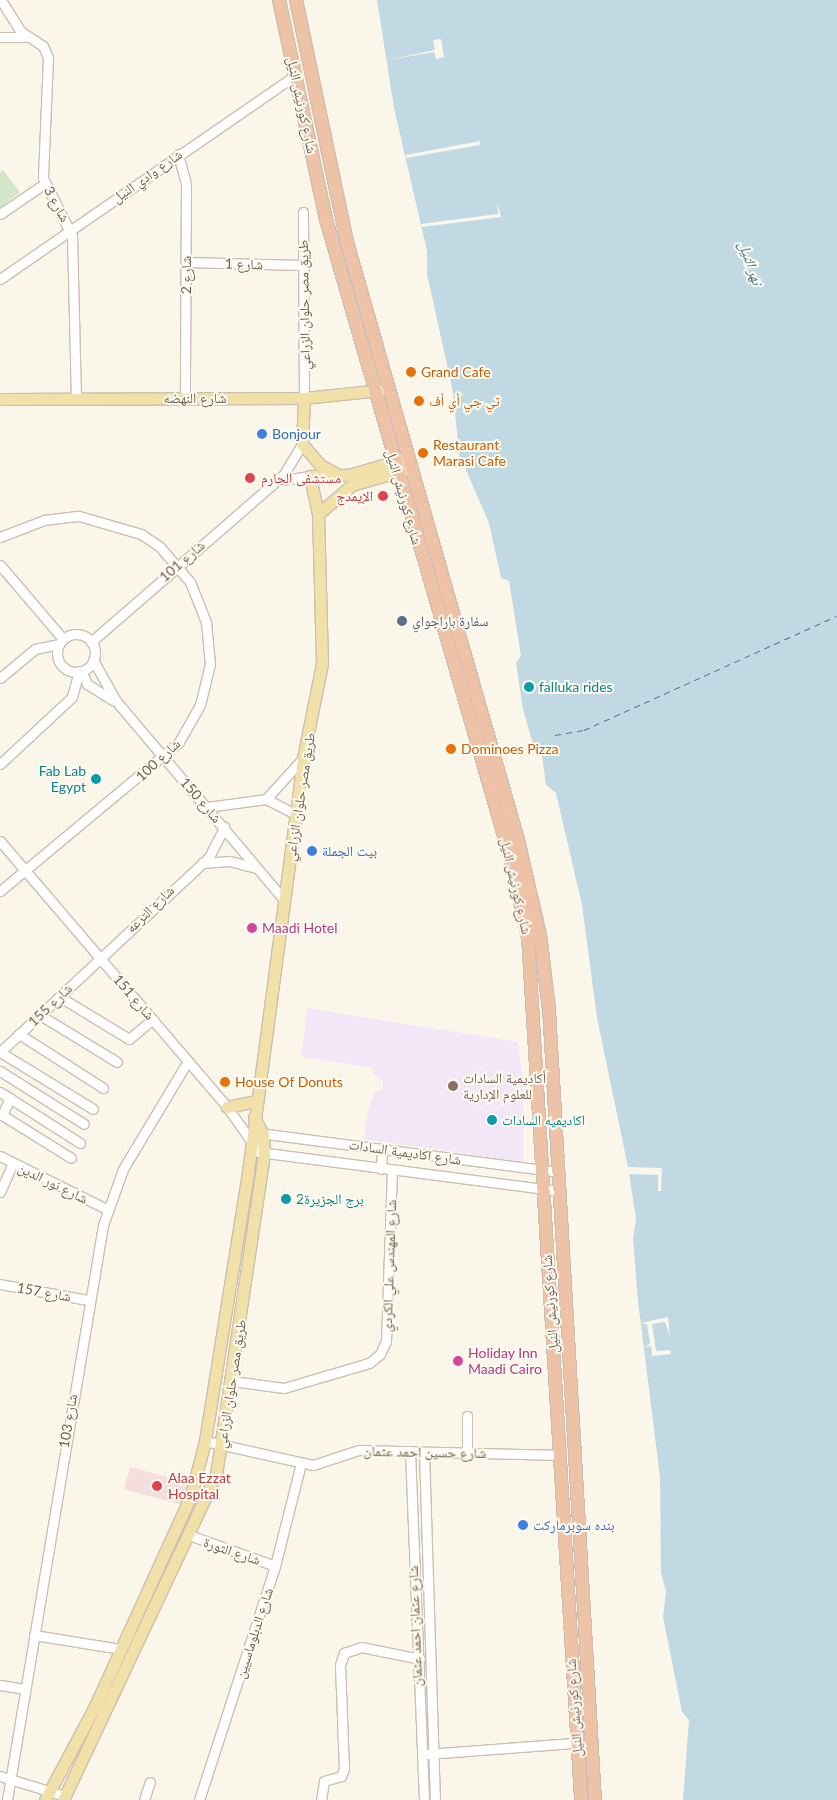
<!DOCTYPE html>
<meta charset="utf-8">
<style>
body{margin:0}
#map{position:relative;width:837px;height:1800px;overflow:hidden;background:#fbf6ea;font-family:Lato,"Noto Naskh Arabic",sans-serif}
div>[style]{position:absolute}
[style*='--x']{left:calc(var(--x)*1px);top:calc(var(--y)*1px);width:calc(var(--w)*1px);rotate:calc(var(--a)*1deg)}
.education>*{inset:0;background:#f3e6f7}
.medical>*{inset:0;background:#f7dede;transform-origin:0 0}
.green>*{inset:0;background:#d2e7c9}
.water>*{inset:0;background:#c0d9e3}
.pier>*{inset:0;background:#fbf6ea}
.ferry>*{height:1px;margin-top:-0.5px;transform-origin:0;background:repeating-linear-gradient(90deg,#4e798a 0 6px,transparent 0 11px)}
.roads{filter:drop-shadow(1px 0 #ccbfb1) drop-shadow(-1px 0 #ccbfb1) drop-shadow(0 1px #ccbfb1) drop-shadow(0 -1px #ccbfb1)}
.minor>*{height:9px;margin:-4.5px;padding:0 4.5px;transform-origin:4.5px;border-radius:4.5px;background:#fff}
.minor>.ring{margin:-4.5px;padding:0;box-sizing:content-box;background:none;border:9px solid #fff;border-radius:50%}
.major>*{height:11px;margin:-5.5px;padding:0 5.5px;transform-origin:5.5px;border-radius:5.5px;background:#f2e0a9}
.highway>*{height:12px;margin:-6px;padding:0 6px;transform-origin:6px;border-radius:6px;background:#eec2a7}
.dots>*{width:14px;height:14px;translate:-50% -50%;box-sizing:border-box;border:2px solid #fdfaf0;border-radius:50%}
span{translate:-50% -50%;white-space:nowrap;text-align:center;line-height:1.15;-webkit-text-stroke:4px #fdfaf0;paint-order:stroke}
.street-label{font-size:14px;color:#736050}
.food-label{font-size:14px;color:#c56008}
.left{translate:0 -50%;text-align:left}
.shop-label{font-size:14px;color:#366cbe}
.health-label{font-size:14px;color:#be3a42}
.right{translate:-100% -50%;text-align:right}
.service-label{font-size:14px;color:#4e5e75}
.culture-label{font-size:14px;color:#0d838f}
.hotel-label{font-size:14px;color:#b23c85}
.education-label{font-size:14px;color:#785e54}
.water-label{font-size:15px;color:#4e798a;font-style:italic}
</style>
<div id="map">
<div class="education">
<i style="clip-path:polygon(307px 1008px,518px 1042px,523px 1082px,523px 1162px,364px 1139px,368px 1109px,375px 1092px,383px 1089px,383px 1081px,373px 1074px,373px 1068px,301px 1057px)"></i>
</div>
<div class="medical">
<i style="left:130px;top:1467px;width:62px;height:23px;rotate:15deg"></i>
</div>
<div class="green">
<i style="clip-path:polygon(3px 170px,20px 192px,0 208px,0 173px)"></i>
</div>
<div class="water">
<i style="clip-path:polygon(377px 0,837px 0,837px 1800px,683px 1800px,689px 1720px,682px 1712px,663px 1617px,666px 1591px,661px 1573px,660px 1477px,638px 1301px,633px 1238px,636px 1219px,628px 1167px,597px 1018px,582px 905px,556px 793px,546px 785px,542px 755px,533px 744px,523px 709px,516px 663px,521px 656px,509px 581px,501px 578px,489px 523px,459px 454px,453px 392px,427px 274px,427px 251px,394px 108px)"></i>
</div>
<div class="pier">
<i style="clip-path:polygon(441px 39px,444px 57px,436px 59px,434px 52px,388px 60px,435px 50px,433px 40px)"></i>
<i style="clip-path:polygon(480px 141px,480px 145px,406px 158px,406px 155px)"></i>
<i style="clip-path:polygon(497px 202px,501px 217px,422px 227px,421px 224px,498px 214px)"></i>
<i style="clip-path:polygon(628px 1167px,662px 1168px,661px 1191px,658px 1191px,658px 1175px,628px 1174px)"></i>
<i style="clip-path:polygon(668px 1317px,670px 1336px,665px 1322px,652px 1324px,656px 1351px,670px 1350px,671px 1354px,652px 1356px,651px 1346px,645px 1347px,650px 1343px,647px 1324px,641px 1323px)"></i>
</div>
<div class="ferry">
<i style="--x:555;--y:735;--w:29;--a:-10"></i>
<i style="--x:584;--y:730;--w:277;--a:-24.3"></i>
</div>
<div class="roads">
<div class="minor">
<i style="--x:1;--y:0;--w:36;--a:58"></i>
<i style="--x:20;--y:31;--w:27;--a:33"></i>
<i style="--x:43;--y:46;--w:12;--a:66"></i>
<i style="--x:48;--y:57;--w:121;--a:92.4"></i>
<i style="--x:43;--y:178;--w:65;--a:63.4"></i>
<i style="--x:72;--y:236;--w:162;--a:88.6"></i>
<i style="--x:0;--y:37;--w:25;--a:0"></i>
<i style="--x:178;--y:154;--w:31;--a:75"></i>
<i style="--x:186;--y:184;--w:213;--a:90.3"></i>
<i style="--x:303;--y:212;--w:186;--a:89.7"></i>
<i style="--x:0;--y:214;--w:53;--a:-34.3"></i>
<i style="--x:186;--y:262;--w:116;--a:1.5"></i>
<i style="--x:0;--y:279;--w:359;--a:-34.6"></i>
<i style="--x:277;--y:481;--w:33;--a:-9"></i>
<i style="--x:0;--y:537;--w:47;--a:-21.1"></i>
<i style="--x:44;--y:520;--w:35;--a:-7"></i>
<i style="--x:79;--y:516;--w:65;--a:16.2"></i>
<i style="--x:141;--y:534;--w:23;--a:34"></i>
<i style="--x:160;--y:547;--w:46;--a:49.4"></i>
<i style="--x:190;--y:582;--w:43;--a:68.2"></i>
<i style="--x:206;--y:622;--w:42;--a:84.6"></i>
<i style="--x:210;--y:664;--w:42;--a:103.7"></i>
<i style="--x:200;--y:705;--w:43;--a:119.6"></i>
<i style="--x:179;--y:742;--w:233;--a:140.2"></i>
<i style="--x:0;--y:565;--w:97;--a:49.6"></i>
<i class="ring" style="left:57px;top:634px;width:29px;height:29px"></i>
<i style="--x:91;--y:642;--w:256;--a:-41"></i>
<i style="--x:284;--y:474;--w:35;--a:-59"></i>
<i style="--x:93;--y:660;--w:47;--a:60.7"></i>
<i style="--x:116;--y:701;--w:260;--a:49.8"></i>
<i style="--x:82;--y:672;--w:13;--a:67"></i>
<i style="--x:87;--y:684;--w:31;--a:32"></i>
<i style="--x:0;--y:678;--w:45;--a:-39.6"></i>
<i style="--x:35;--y:649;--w:25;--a:-12"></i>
<i style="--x:0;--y:764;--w:98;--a:-42.9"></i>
<i style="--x:72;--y:697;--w:27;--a:-75"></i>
<i style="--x:266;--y:799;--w:55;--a:-47.9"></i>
<i style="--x:207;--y:807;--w:60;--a:-7.7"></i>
<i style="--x:266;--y:799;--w:33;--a:27"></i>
<i style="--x:0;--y:841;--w:350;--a:49.5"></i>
<i style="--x:227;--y:1107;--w:55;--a:54.6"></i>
<i style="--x:259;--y:1152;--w:304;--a:7.4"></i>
<i style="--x:202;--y:863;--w:28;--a:-4"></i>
<i style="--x:230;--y:861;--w:27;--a:15"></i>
<i style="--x:60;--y:997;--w:81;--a:31.3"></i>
<i style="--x:129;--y:1039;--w:31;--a:-40"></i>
<i style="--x:40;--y:1015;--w:90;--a:31.4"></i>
<i style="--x:19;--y:1034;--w:100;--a:32.7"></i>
<i style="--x:0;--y:1052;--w:286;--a:-43"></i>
<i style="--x:209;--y:857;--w:34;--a:-63"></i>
<i style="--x:0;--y:1052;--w:109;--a:31.5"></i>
<i style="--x:0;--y:1071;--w:99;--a:32.2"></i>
<i style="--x:0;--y:1092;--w:95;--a:32.5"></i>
<i style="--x:10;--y:1098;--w:19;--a:115"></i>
<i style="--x:2;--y:1115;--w:81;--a:31.9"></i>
<i style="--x:259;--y:1133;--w:302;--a:7.4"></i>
<i style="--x:0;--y:1156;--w:119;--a:26.4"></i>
<i style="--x:381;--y:1169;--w:20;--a:-87"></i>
<i style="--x:0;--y:1192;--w:32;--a:-66"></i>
<i style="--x:0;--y:1284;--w:89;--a:10.3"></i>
<i style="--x:232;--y:1381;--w:52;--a:7.7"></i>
<i style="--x:284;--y:1388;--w:89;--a:-16.4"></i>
<i style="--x:369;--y:1363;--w:14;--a:-39"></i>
<i style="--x:380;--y:1354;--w:14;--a:-65"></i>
<i style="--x:386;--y:1341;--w:170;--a:-88"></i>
<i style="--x:205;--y:1441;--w:111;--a:12.5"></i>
<i style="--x:313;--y:1465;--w:48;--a:-18.1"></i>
<i style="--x:359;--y:1450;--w:202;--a:1.4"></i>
<i style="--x:410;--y:1451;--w:349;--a:87.7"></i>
<i style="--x:424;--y:1452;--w:348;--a:88.2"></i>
<i style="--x:467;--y:1453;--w:37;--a:-90"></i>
<i style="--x:189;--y:1535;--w:91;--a:19.8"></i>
<i style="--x:34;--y:1635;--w:87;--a:9.2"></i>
<i style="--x:0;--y:1685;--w:25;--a:9"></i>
<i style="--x:428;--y:1754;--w:148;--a:-4.3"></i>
<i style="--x:0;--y:1776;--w:68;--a:17.1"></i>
<i style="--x:7;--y:1800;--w:583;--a:-80.52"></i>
<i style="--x:103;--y:1225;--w:59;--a:-70.3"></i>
<i style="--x:123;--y:1169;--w:126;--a:-59"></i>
<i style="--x:144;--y:1800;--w:19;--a:-72"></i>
<i style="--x:199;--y:1800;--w:246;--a:-72"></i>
<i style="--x:275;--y:1566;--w:106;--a:-75.8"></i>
<i style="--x:321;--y:1800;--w:19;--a:-81"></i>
<i style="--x:324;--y:1781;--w:18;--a:-16"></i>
<i style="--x:341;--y:1776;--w:8;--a:-67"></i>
<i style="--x:344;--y:1769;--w:104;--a:-92.2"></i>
<i style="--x:340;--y:1665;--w:13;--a:-72"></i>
<i style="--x:344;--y:1653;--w:18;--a:-19"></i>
<i style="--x:361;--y:1647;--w:60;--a:11.5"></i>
</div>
<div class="major">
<i style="--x:304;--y:398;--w:46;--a:92.5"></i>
<i style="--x:302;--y:444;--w:28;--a:49"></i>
<i style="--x:320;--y:465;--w:21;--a:28"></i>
<i style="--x:0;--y:399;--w:304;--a:-0.2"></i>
<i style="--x:304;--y:398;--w:85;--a:-6"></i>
<i style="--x:318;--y:514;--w:45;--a:-40.5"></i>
<i style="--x:352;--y:485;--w:57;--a:-16.2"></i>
<i style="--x:227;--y:1107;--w:30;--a:-12"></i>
<i style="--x:45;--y:1800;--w:106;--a:-62"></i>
<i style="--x:95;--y:1706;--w:232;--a:-65.5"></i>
<i style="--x:191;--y:1495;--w:56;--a:-75.5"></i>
<i style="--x:205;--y:1441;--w:272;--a:-80.9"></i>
<i style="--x:248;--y:1172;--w:418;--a:-82.4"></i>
<i style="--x:303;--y:758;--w:96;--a:-78.6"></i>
<i style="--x:322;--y:664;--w:150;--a:-91.5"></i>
<i style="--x:318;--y:514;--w:39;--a:-102"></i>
<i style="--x:310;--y:476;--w:38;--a:-2"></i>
<i style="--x:348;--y:475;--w:58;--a:-15.9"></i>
<i style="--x:63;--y:1800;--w:359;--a:-64.8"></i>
<i style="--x:216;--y:1475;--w:325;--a:-81.5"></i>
<i style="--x:264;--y:1154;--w:20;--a:-93"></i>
<i style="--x:263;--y:1134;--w:19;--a:-118"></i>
</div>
<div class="highway">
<i style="--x:279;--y:0;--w:228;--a:77.9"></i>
<i style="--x:327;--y:223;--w:663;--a:73.89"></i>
<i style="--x:511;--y:860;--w:80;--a:77.7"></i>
<i style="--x:528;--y:938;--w:864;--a:86.48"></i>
<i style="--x:296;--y:0;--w:247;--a:78.1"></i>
<i style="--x:347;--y:242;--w:622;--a:74.04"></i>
<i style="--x:518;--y:840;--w:98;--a:77"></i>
<i style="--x:540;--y:935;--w:75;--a:83.1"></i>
<i style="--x:549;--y:1009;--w:792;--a:86.67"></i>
</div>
</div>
<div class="dots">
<i style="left:411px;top:372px;background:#e8710a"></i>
<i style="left:419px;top:401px;background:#e8710a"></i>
<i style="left:262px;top:434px;background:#3f7fe0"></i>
<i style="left:423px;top:453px;background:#e8710a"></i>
<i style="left:250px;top:478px;background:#e0444e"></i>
<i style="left:383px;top:496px;background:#e0444e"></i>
<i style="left:402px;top:621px;background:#5c6f8a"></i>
<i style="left:529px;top:687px;background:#0f9aa8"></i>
<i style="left:451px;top:749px;background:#e8710a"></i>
<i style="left:96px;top:779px;background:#0f9aa8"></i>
<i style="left:312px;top:851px;background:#3f7fe0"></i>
<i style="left:252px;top:928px;background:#d1479c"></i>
<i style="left:225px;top:1082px;background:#e8710a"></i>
<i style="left:453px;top:1086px;background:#8d6e63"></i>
<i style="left:492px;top:1120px;background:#0f9aa8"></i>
<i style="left:286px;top:1199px;background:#0f9aa8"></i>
<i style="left:458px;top:1361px;background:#d1479c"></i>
<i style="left:157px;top:1486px;background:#e0444e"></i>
<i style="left:523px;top:1525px;background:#3f7fe0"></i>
</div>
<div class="street-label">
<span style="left:302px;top:105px;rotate:78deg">شارع كورنيش النيل</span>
<span style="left:147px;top:176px;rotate:-35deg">شارع وادي النيل</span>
<span style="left:57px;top:204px;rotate:61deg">شارع 3</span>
<span style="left:244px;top:264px;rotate:1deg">شارع 1</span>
<span style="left:186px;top:275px;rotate:-90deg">شارع 2</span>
<span style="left:304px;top:305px;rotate:-91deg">طريق مصر حلوان الزراعي</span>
<span style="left:195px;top:398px">شارع النهضه</span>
<span style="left:404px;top:497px;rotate:74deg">شارع كورنيش النيل</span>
<span style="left:182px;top:561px;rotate:-41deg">شارع 101</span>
<span style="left:158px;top:760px;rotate:-43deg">شارع 100</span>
<span style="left:300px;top:797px;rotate:-81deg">طريق مصر حلوان الزراعي</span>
<span style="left:201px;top:800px;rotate:49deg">شارع 150</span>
<span style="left:516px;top:886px;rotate:77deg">شارع كورنيش النيل</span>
<span style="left:150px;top:909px;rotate:-44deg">شارع الترعه</span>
<span style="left:134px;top:997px;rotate:49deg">شارع 151</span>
<span style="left:50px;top:1005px;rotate:-44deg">شارع 155</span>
<span style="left:405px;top:1152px;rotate:8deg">شارع اكاديمية السادات</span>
<span style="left:53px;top:1183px;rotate:26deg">شارع نور الدين</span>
<span style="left:389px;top:1266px;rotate:-88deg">شارع المهندس علي الكردي</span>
<span style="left:44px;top:1292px;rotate:10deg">شارع 157</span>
<span style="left:550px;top:1304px;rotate:-94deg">شارع كورنيش النيل</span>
<span style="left:231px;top:1384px;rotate:-81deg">طريق مصر حلوان الزراعي</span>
<span style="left:68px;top:1421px;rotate:-81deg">شارع 103</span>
<span style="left:425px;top:1452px;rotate:1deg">شارع حسين احمد عثمان</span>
<span style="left:232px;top:1551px;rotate:19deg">شارع الثورة</span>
<span style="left:415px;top:1626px;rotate:-92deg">شارع عثمان احمد عثمان</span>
<span style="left:254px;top:1633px;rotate:-72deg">شارع الدبلوماسيين</span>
<span style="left:574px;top:1708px;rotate:-94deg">شارع كورنيش النيل</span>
</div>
<div class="food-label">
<span class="left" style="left:421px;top:372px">Grand Cafe</span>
<span class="left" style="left:429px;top:401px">تي جي أي أف</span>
<span class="left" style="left:433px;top:453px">Restaurant<br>Marasi Cafe</span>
<span class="left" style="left:461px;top:749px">Dominoes Pizza</span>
<span class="left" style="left:235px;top:1082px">House Of Donuts</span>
</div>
<div class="shop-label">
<span class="left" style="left:272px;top:434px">Bonjour</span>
<span class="left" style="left:322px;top:851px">بيت الجملة</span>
<span class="left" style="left:533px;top:1525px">بنده سوبرماركت</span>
</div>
<div class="health-label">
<span class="left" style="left:261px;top:478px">مستشفى الجارم</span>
<span class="right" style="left:373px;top:496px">الإيمدج</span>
<span class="left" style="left:168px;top:1486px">Alaa Ezzat<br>Hospital</span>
</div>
<div class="service-label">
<span class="left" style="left:412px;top:621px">سفارة باراجواي</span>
</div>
<div class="culture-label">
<span class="left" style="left:539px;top:687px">falluka rides</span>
<span class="right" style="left:86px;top:779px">Fab Lab<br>Egypt</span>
<span class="left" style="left:502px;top:1120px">اكاديميه السادات</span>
<span class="left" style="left:296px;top:1199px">برج الجزيرة2</span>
</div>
<div class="hotel-label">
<span class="left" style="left:262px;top:928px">Maadi Hotel</span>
<span class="left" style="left:468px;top:1361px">Holiday Inn<br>Maadi Cairo</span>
</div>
<div class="education-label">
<span class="left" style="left:463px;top:1086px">أكاديمية السادات<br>للعلوم الإدارية</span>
</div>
<div class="water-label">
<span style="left:751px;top:263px;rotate:71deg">نهر النيل</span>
</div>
</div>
